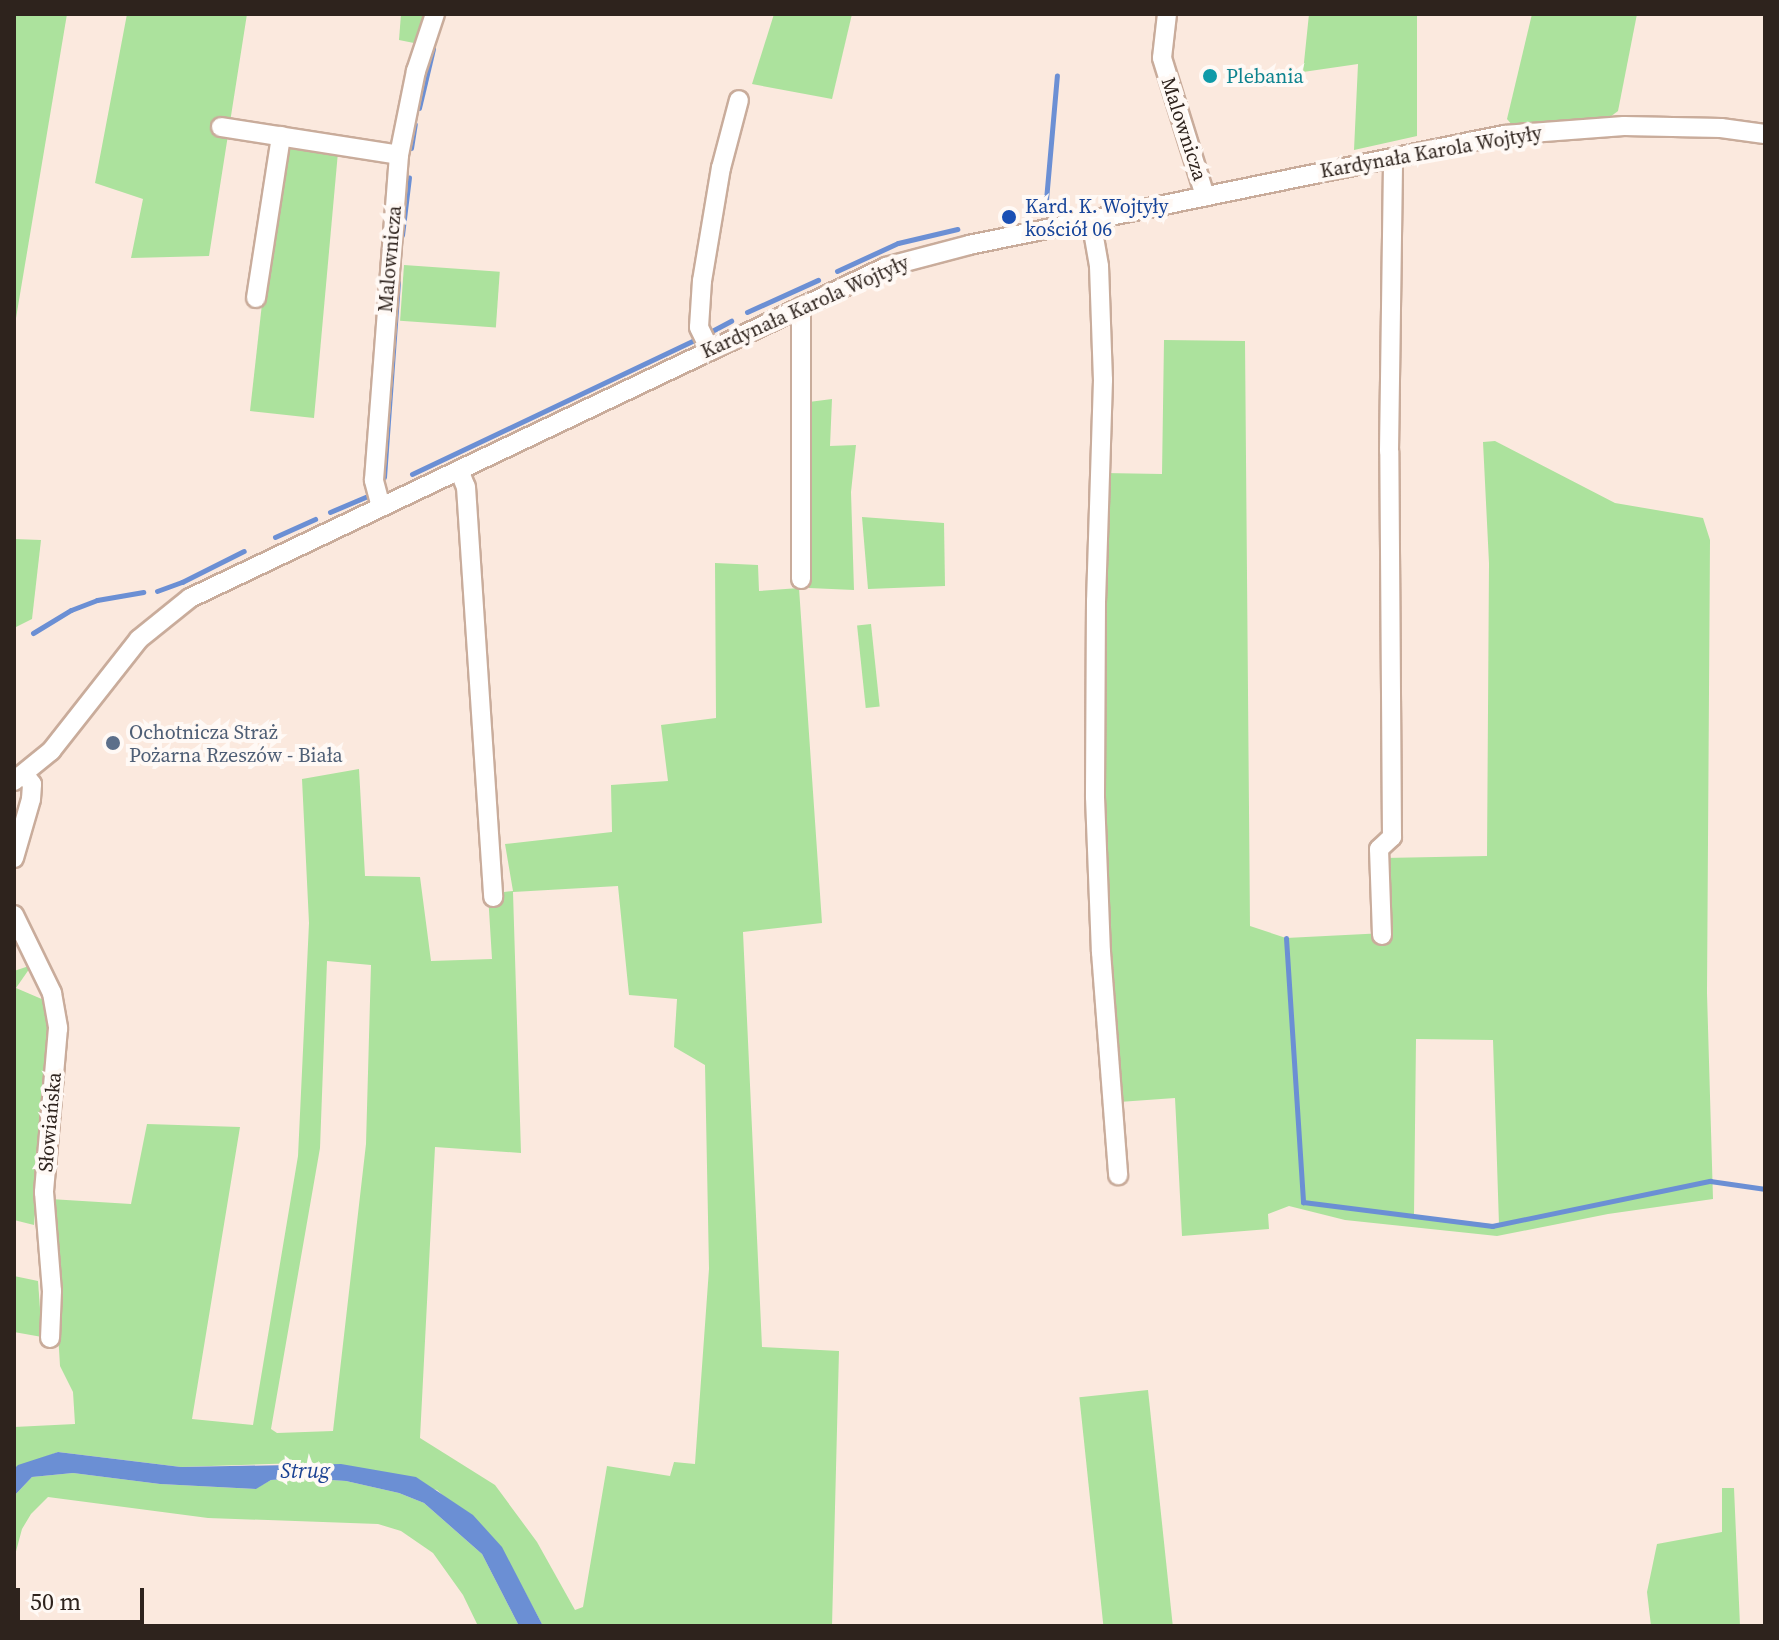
<!DOCTYPE html>
<meta charset="utf-8">
<style>
body{margin:0}
#map{position:relative;width:1779px;height:1640px;overflow:hidden;background:#fbe9de;font-family:"Source Serif 4",serif}
div>[style]{position:absolute}
[style*='--x']{left:calc(var(--x)*1px);top:calc(var(--y)*1px);width:calc(var(--w)*1px);rotate:calc(var(--a)*1deg)}
.green>*{inset:0;background:#ace29d;transform-origin:0 0}
.water>*{inset:0;background:#6b8fd4}
.stream>*{height:5px;margin:-2.5px;padding:0 2.5px;transform-origin:2.5px;border-radius:2.5px;background:#6b8fd4}
.roads{filter:drop-shadow(2px 0 #c9ac9b) drop-shadow(-2px 0 #c9ac9b) drop-shadow(0 2px #c9ac9b) drop-shadow(0 -2px #c9ac9b)}
.minor>*{height:18px;margin:-9px;padding:0 9px;transform-origin:9px;border-radius:9px;background:#fff}
.dots>*{width:22px;height:22px;translate:-50% -50%;box-sizing:border-box;border:4px solid #fff9f5;border-radius:50%}
span{translate:-50% -50%;white-space:nowrap;text-align:center;line-height:1.15;-webkit-text-stroke:8px #fff9f5;paint-order:stroke}
.culture-label{font-size:20px;color:#0d838f}
.left{translate:0 -50%;text-align:left}
.street-label{font-size:20px;color:#2e231d}
.transit-label{font-size:20px;color:#164399}
.service-label{font-size:20px;color:#4e5e75}
.water-label{font-size:22px;color:#1a4092;font-style:italic}
.frame{position:absolute;inset:0;border:16px solid #2e231d;pointer-events:none}
.scale{position:absolute;left:16px;top:1588px;width:128px;height:36px;box-sizing:border-box;border:4px solid #2e231d;border-top:0;padding-left:10px;font-size:24px;line-height:28px;white-space:nowrap;color:#2e231d;-webkit-text-stroke:6px #fff9f5;paint-order:stroke}
</style>
<div id="map">
<div class="green">
<i style="clip-path:polygon(14px 14px,67px 14px,14px 330px)"></i>
<i style="clip-path:polygon(127px 14px,247px 14px,209px 256px,131px 258px,143px 199px,95px 183px)"></i>
<i style="clip-path:polygon(401px 14px,431px 14px,419px 44px,399px 40px)"></i>
<i style="clip-path:polygon(774px 14px,852px 14px,832px 99px,752px 84px)"></i>
<i style="clip-path:polygon(1309px 14px,1417px 14px,1417px 136px,1354px 150px,1358px 64px,1303px 72px)"></i>
<i style="clip-path:polygon(1532px 14px,1637px 14px,1618px 111px,1610px 117px,1512px 125px,1507px 119px)"></i>
<i style="clip-path:polygon(286px 143px,338px 152px,314px 418px,250px 411px,269px 241px)"></i>
<i style="left:404px;top:265px;width:96px;height:56px;rotate:4deg"></i>
<i style="clip-path:polygon(evenodd,1164px 340px,1245px 341px,1250px 926px,1286px 938px,1385px 933px,1384px 858px,1487px 856px,1489px 563px,1483px 442px,1495px 441px,1615px 503px,1703px 518px,1710px 540px,1707px 993px,1713px 1199px,1608px 1214px,1497px 1236px,1345px 1220px,1289px 1206px,1268px 1214px,1269px 1229px,1182px 1236px,1175px 1098px,1119px 1102px,1103px 872px,1104px 473px,1162px 474px,1164px 340px,1416px 1039px,1493px 1040px,1499px 1225px,1414px 1215px,1416px 1039px)"></i>
<i style="clip-path:polygon(832px 399px,830px 446px,856px 445px,851px 492px,854px 590px,809px 588px,809px 402px)"></i>
<i style="clip-path:polygon(862px 517px,944px 523px,945px 586px,868px 589px)"></i>
<i style="clip-path:polygon(14px 539px,41px 540px,32px 619px,14px 628px)"></i>
<i style="clip-path:polygon(evenodd,715px 563px,758px 565px,759px 591px,799px 588px,822px 923px,743px 932px,762px 1347px,839px 1351px,832px 1626px,543px 1626px,501px 1547px,437px 1490px,300px 1463px,181px 1467px,58px 1452px,14px 1469px,14px 1427px,75px 1424px,73px 1392px,60px 1366px,50px 1199px,131px 1204px,147px 1124px,240px 1127px,192px 1419px,253px 1425px,298px 1156px,309px 923px,302px 779px,359px 769px,365px 876px,420px 877px,431px 961px,492px 959px,488px 894px,513px 891px,505px 844px,612px 832px,611px 785px,668px 781px,661px 725px,716px 718px,715px 563px,618px 886px,629px 995px,677px 999px,674px 1047px,705px 1065px,709px 1269px,695px 1464px,674px 1462px,670px 1476px,607px 1466px,583px 1607px,575px 1610px,537px 1542px,495px 1485px,420px 1438px,435px 1147px,521px 1153px,513px 892px,618px 886px,715px 563px,327px 961px,371px 965px,366px 1144px,333px 1431px,277px 1433px,271px 1429px,320px 1148px,327px 961px)"></i>
<i style="left:871px;top:624px;width:83px;height:14px;rotate:84deg"></i>
<i style="clip-path:polygon(32px 965px,16px 988px,44px 1000px,50px 1027px,34px 1225px,14px 1220px,14px 971px)"></i>
<i style="clip-path:polygon(14px 1276px,38px 1281px,42px 1337px,14px 1332px)"></i>
<i style="left:1148px;top:1390px;width:237px;height:69px;rotate:84deg"></i>
<i style="clip-path:polygon(73px 1473px,160px 1484px,255px 1489px,271px 1480px,302px 1478px,346px 1481px,399px 1493px,424px 1503px,482px 1554px,519px 1626px,478px 1626px,463px 1595px,433px 1553px,401px 1531px,378px 1524px,208px 1518px,48px 1497px,31px 1514px,22px 1529px,14px 1559px,14px 1496px,32px 1477px)"></i>
<i style="clip-path:polygon(1722px 1488px,1734px 1488px,1740px 1626px,1651px 1626px,1647px 1592px,1657px 1544px,1722px 1532px)"></i>
</div>
<div class="water">
<i style="clip-path:polygon(58px 1452px,181px 1467px,341px 1464px,416px 1477px,473px 1515px,502px 1547px,543px 1626px,519px 1626px,482px 1554px,424px 1503px,399px 1493px,346px 1481px,302px 1478px,271px 1480px,256px 1489px,160px 1484px,73px 1473px,32px 1477px,14px 1496px,14px 1469px,18px 1465px)"></i>
</div>
<div class="stream">
<i style="--x:419;--y:108;--w:61;--a:-76.7"></i>
<i style="--x:411;--y:148;--w:24;--a:-81"></i>
<i style="--x:1046;--y:200;--w:125;--a:-85"></i>
<i style="--x:402;--y:235;--w:58;--a:-83.1"></i>
<i style="--x:837;--y:271;--w:67;--a:-24.7"></i>
<i style="--x:898;--y:243;--w:61;--a:-13.3"></i>
<i style="--x:747;--y:312;--w:78;--a:-24.3"></i>
<i style="--x:710;--y:332;--w:24;--a:-28"></i>
<i style="--x:412;--y:474;--w:312;--a:-25.4"></i>
<i style="--x:384;--y:477;--w:195;--a:-85.9"></i>
<i style="--x:330;--y:512;--w:39;--a:-23"></i>
<i style="--x:275;--y:537;--w:44;--a:-24.2"></i>
<i style="--x:157;--y:591;--w:27;--a:-20"></i>
<i style="--x:182;--y:582;--w:69;--a:-26.6"></i>
<i style="--x:33;--y:633;--w:44;--a:-31.2"></i>
<i style="--x:71;--y:610;--w:28;--a:-21"></i>
<i style="--x:97;--y:600;--w:47;--a:-9.9"></i>
<i style="--x:1286;--y:938;--w:265;--a:86.3"></i>
<i style="--x:1303;--y:1202;--w:191;--a:7.2"></i>
<i style="--x:1492;--y:1226;--w:223;--a:-11.7"></i>
<i style="--x:1710;--y:1181;--w:56;--a:8.3"></i>
</div>
<div class="roads">
<div class="minor">
<i style="--x:1167;--y:14;--w:44;--a:96.5"></i>
<i style="--x:1162;--y:58;--w:145;--a:72.7"></i>
<i style="--x:221;--y:127;--w:180;--a:8.9"></i>
<i style="--x:1091;--y:220;--w:47;--a:80.1"></i>
<i style="--x:1099;--y:266;--w:114;--a:88"></i>
<i style="--x:1103;--y:380;--w:221;--a:91.8"></i>
<i style="--x:1096;--y:601;--w:196;--a:90.3"></i>
<i style="--x:1095;--y:797;--w:155;--a:87.8"></i>
<i style="--x:1101;--y:952;--w:224;--a:85.6"></i>
<i style="--x:256;--y:298;--w:164;--a:-81.2"></i>
<i style="--x:801;--y:307;--w:272;--a:90"></i>
<i style="--x:710;--y:350;--w:25;--a:-116"></i>
<i style="--x:699;--y:327;--w:46;--a:-86.3"></i>
<i style="--x:702;--y:281;--w:115;--a:-80.5"></i>
<i style="--x:721;--y:168;--w:70;--a:-75.2"></i>
<i style="--x:459;--y:470;--w:18;--a:68"></i>
<i style="--x:466;--y:487;--w:411;--a:86.2"></i>
<i style="--x:381;--y:507;--w:28;--a:-105"></i>
<i style="--x:374;--y:480;--w:326;--a:-85.6"></i>
<i style="--x:399;--y:155;--w:86;--a:-78.6"></i>
<i style="--x:416;--y:71;--w:60;--a:-71.6"></i>
<i style="--x:14;--y:781;--w:48;--a:-39"></i>
<i style="--x:51;--y:751;--w:142;--a:-51.8"></i>
<i style="--x:139;--y:639;--w:65;--a:-38.8"></i>
<i style="--x:190;--y:598;--w:771;--a:-25.43"></i>
<i style="--x:886;--y:267;--w:86;--a:-14.8"></i>
<i style="--x:969;--y:245;--w:546;--a:-11.62"></i>
<i style="--x:1504;--y:135;--w:120;--a:-4.3"></i>
<i style="--x:1624;--y:126;--w:97;--a:1.2"></i>
<i style="--x:1721;--y:128;--w:44;--a:7.8"></i>
<i style="--x:14;--y:858;--w:61;--a:-73.9"></i>
<i style="--x:31;--y:799;--w:15;--a:-86"></i>
<i style="--x:32;--y:784;--w:11;--a:-128"></i>
<i style="--x:14;--y:915;--w:87;--a:64"></i>
<i style="--x:52;--y:993;--w:36;--a:80"></i>
<i style="--x:58;--y:1028;--w:165;--a:94.9"></i>
<i style="--x:44;--y:1192;--w:99;--a:85.4"></i>
<i style="--x:52;--y:1291;--w:47;--a:92.4"></i>
<i style="--x:1382;--y:935;--w:86;--a:-92"></i>
<i style="--x:1379;--y:849;--w:18;--a:-43"></i>
<i style="--x:1392;--y:837;--w:386;--a:-90.4"></i>
<i style="--x:1389;--y:451;--w:293;--a:-89.2"></i>
</div>
</div>
<div class="dots">
<i style="left:1210px;top:76px;background:#0f9aa8"></i>
<i style="left:1009px;top:217px;background:#1a4fb4"></i>
<i style="left:113px;top:743px;background:#5c6f8a"></i>
</div>
<div class="culture-label">
<span class="left" style="left:1226px;top:76px">Plebania</span>
</div>
<div class="street-label">
<span style="left:1184px;top:129px;rotate:72deg">Malownicza</span>
<span style="left:1431px;top:152px;rotate:-10deg">Kardynała Karola Wojtyły</span>
<span style="left:390px;top:259px;rotate:-85deg">Malownicza</span>
<span style="left:805px;top:307px;rotate:-24deg">Kardynała Karola Wojtyły</span>
<span style="left:50px;top:1122px;rotate:-85deg">Słowiańska</span>
</div>
<div class="transit-label">
<span class="left" style="left:1025px;top:218px">Kard. K. Wojtyły<br>kościół 06</span>
</div>
<div class="service-label">
<span class="left" style="left:129px;top:744px">Ochotnicza Straż<br>Pożarna Rzeszów - Biała</span>
</div>
<div class="water-label">
<span style="left:305px;top:1471px">Strug</span>
</div>
<div class="frame"></div>
<div class="scale">50 m</div>
</div>
